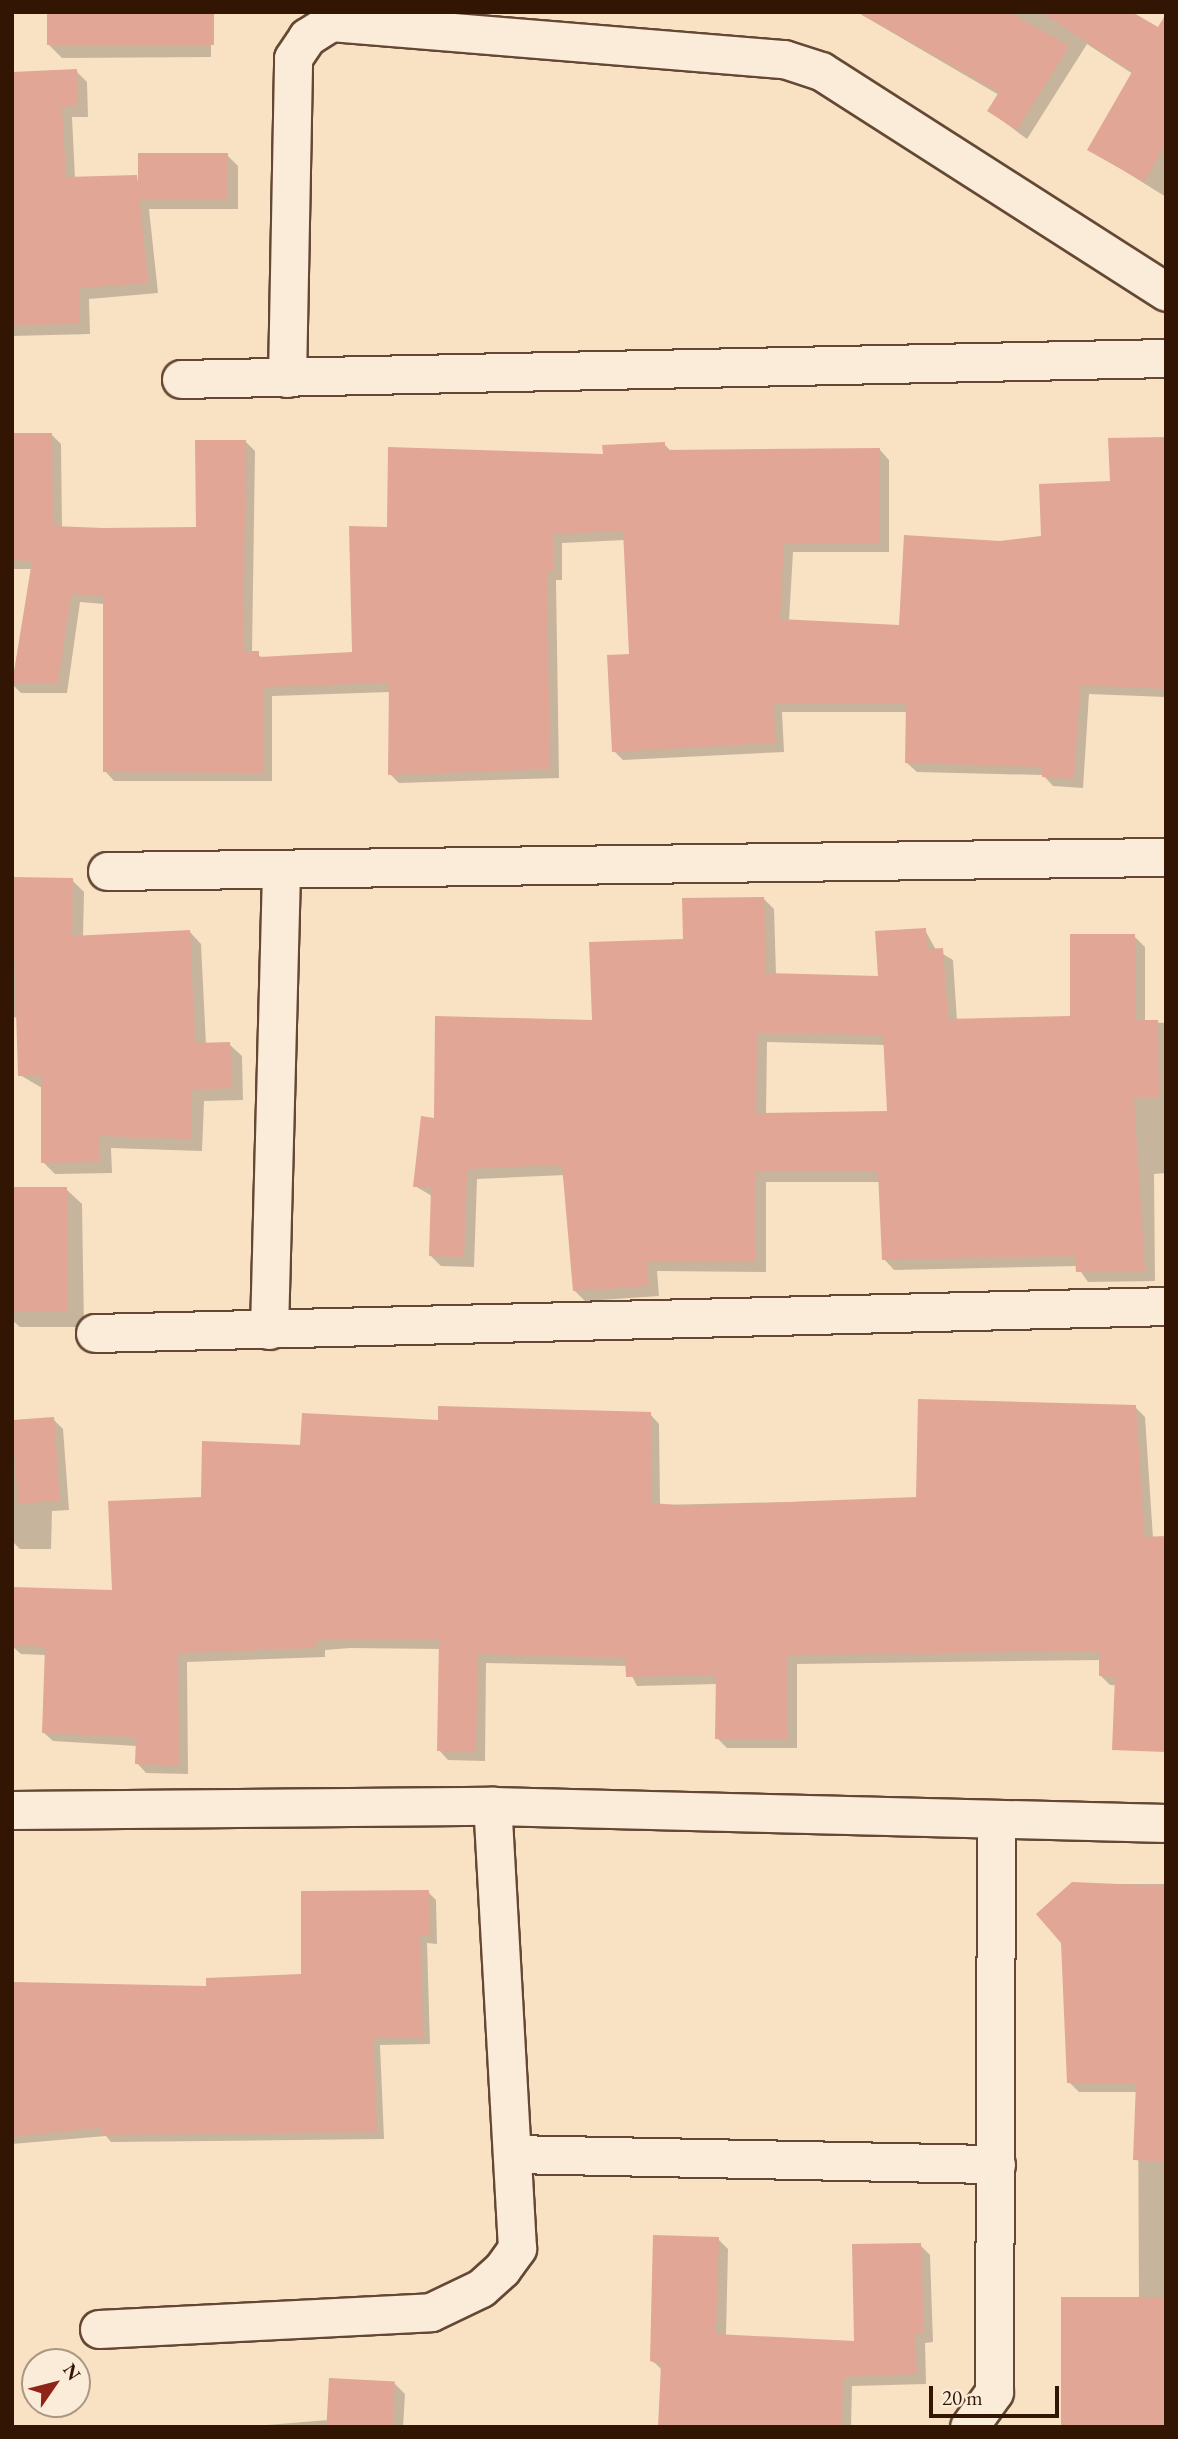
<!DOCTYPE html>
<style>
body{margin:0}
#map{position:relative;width:1178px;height:2439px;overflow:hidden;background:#f8e2c3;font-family:"EB Garamond",serif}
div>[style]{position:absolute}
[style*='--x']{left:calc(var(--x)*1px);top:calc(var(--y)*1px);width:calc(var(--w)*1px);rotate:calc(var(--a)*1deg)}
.shadow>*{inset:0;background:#0003}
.building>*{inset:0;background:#e1a695;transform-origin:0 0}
.roads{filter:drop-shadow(2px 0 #644834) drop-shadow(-2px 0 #644834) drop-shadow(0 2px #644834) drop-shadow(0 -2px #644834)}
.minor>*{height:37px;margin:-18.5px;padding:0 18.5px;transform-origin:18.5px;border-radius:18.5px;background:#faecd8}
span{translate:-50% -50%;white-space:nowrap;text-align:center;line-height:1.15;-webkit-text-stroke:5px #faecd8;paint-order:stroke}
.frame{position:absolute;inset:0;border:14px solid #331504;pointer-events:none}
.north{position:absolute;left:21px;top:2348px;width:70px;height:70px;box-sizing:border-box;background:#faecd8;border:2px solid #aa9683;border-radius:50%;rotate:55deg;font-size:19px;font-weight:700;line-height:28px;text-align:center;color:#331504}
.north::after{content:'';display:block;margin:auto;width:24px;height:32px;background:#8f2418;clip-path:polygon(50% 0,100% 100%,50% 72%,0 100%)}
.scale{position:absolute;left:929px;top:2386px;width:130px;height:32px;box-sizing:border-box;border:4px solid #331504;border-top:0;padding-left:9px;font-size:21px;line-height:24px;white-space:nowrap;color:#331504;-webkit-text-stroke:5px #faecd8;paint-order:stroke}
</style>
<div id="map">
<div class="shadow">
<i style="clip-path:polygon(211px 12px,211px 57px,62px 58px,48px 44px)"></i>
<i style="clip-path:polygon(857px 12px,1132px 12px,1166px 35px,1166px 197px,1089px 149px,1133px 74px,1087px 44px,1027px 139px,989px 111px,999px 95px)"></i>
<i style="clip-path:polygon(76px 71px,87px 82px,88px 117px,72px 117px,75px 179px,141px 181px,227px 155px,238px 166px,238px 209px,149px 209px,158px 293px,89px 299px,90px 334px,12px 336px,12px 74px)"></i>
<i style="clip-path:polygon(51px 434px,61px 444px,62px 528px,198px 528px,245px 441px,255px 451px,252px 653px,264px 658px,353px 653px,389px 528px,605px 456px,664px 444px,671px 451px,880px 450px,889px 460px,889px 552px,793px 552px,789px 621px,900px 627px,1000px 542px,1043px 537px,1166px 438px,1166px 697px,1089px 694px,1083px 788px,1053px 786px,1043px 775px,917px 772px,907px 763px,907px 712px,782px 712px,784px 752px,623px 760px,614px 751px,631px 656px,625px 540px,562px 543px,562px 580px,556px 580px,559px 778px,399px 783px,390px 774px,390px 692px,272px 696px,272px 781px,114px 781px,105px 771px,104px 604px,80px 602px,67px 693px,21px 693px,12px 684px,32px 569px,12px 569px,12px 435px)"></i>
<i style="clip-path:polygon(12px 879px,72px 880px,84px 892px,83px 937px,189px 931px,201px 944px,206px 1045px,229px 1044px,242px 1056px,243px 1100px,204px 1101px,202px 1151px,111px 1148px,112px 1173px,55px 1174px,43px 1162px,42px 1088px,20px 1075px,21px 1018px,12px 1017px)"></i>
<i style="clip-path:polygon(evenodd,764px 899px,774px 909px,776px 975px,880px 977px,925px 930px,936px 950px,953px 960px,957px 1021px,1072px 1017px,1134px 936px,1145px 947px,1145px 1022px,1166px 1023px,1166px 1173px,1154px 1174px,1155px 1281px,1088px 1282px,1077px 1266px,894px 1270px,884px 1259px,881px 1182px,766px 1182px,766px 1272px,657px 1271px,659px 1296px,585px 1301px,574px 1290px,565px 1175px,477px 1179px,474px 1267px,441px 1266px,430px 1255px,432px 1196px,415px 1186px,435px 1120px,593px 1021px,685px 941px,764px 899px,767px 1042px,886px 1045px,889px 1112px,766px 1114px,767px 1042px)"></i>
<i style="clip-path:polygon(12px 1189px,66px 1189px,82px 1204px,84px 1327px,20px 1327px,12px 1320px)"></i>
<i style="clip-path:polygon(1135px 1407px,1145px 1417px,1153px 1538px,1151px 1687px,1110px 1685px,1100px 1675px,1101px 1660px,797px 1664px,797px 1748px,727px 1748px,717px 1738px,717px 1684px,637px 1686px,627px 1666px,486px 1663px,485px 1761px,448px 1760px,439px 1750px,441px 1649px,350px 1648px,325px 1650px,325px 1657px,187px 1662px,188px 1774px,146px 1773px,137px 1763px,137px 1746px,53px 1741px,43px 1732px,46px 1655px,21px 1654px,12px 1646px,12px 1608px,113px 1592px,203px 1499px,301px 1446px,440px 1422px,650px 1414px,659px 1424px,660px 1505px,918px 1499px)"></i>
<i style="clip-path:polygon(53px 1419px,63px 1429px,69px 1510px,52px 1511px,51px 1549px,20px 1549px,12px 1541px,12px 1422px)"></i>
<i style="clip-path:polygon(1073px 1884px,1166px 1884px,1166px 2427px,1061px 2427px,1139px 2300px,1138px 2092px,1079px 2092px,1069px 2082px)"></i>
<i style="clip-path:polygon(428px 1892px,436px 1900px,437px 1944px,427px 1943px,430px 2044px,380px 2045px,384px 2139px,111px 2142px,106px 2136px,12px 2144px,12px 1984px,208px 1988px,303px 1976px)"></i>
<i style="clip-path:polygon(718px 2239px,728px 2249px,726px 2336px,856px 2343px,920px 2245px,930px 2255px,933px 2342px,925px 2343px,926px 2384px,852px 2386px,851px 2427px,660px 2427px,663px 2371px,652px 2360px)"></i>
<i style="clip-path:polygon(395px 2384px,405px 2394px,403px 2427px,243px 2427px,329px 2420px)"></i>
</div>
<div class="building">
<i style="left:47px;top:12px;width:167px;height:33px"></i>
<i style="clip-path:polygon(857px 12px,1009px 12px,1069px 46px,1017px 130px,987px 111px,999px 92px)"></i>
<i style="clip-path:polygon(1041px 12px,1132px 12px,1158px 27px,1166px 14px,1166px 143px,1144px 182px,1087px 150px,1132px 72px)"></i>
<i style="clip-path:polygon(77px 69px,78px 106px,62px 107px,66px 177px,137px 175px,148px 283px,79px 288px,80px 324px,12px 325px,12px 72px)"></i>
<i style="left:228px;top:153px;width:46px;height:90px;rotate:90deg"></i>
<i style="clip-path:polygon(12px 433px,52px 433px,53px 526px,103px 528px,196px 527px,195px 440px,246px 440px,243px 651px,259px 651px,259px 657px,352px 652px,349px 526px,387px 527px,388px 447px,603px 454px,602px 445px,665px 442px,665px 450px,880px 448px,880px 544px,784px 543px,780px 619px,899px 625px,904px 535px,1000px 541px,1041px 536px,1039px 484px,1110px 481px,1108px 438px,1166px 437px,1166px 689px,1080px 685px,1074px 779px,1042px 777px,1042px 767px,905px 763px,906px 703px,774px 704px,775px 743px,612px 752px,607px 655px,629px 654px,623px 531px,553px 534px,553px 571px,547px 572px,550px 769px,388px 775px,389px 683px,264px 687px,264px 773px,103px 772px,103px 596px,71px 594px,58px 684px,12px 684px,32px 561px,12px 560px)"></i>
<i style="clip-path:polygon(12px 877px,73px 878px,72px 936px,190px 930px,195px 1043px,230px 1042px,232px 1088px,192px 1090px,191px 1139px,100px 1136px,100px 1162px,41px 1163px,41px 1076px,18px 1076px)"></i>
<i style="clip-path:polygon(evenodd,764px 897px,766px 973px,878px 976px,875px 931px,926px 928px,927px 949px,943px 948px,948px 1019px,1070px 1016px,1070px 934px,1135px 934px,1135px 1020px,1158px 1020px,1159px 1098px,1134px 1098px,1145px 1272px,1076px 1272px,1075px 1256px,882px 1260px,878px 1172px,756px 1172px,756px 1262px,647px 1261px,649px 1286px,573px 1291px,562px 1165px,467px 1169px,464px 1257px,429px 1256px,431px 1187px,413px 1187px,421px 1116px,434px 1118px,435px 1016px,592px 1020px,589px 942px,683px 939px,682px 898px,764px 897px,757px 1033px,883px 1035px,887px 1111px,756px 1113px,757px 1033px)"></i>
<i style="left:12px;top:1187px;width:55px;height:125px"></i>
<i style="clip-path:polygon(918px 1399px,1136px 1405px,1144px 1537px,1166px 1536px,1166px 1752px,1112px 1750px,1115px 1677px,1099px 1676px,1099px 1651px,788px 1655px,788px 1739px,715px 1739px,716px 1675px,626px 1677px,625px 1658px,478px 1654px,476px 1752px,437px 1751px,439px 1640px,339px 1639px,316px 1641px,316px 1648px,178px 1653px,179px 1766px,135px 1764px,136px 1737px,42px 1733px,45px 1647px,12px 1645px,12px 1587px,112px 1590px,108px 1501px,201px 1497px,202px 1441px,300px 1445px,302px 1413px,438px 1420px,438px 1406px,651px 1412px,652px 1503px,689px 1506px,916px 1497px)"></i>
<i style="left:54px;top:1417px;width:84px;height:42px;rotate:86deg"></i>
<i style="clip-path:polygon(1072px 1882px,1166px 1886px,1166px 2162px,1133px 2160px,1136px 2083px,1067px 2083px,1061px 1943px,1036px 1914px)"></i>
<i style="clip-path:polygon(429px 1890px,430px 1936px,420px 1936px,423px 2037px,373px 2038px,377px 2132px,102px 2135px,102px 2128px,12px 2136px,12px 1982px,206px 1986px,206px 1978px,301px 1974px,301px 1891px)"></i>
<i style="clip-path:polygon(653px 2235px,719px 2237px,716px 2334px,854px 2341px,852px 2244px,921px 2243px,924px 2333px,915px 2333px,917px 2374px,843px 2377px,842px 2427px,658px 2427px,661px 2365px,650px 2361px)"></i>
<i style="left:1166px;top:2297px;width:130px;height:105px;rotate:90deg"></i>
<i style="left:329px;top:2378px;width:66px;height:49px;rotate:3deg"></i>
</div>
<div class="roads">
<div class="minor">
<i style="--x:287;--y:378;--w:320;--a:-88.9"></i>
<i style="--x:293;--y:58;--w:25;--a:-56"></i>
<i style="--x:307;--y:37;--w:28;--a:-32"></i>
<i style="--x:331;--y:22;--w:455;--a:4.7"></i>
<i style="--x:784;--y:59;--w:39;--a:18"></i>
<i style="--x:821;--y:71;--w:410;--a:32.6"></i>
<i style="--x:181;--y:379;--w:985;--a:-1.22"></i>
<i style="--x:107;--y:871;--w:1059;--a:-0.76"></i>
<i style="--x:269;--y:1330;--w:461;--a:-88.5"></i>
<i style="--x:95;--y:1333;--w:1071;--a:-1.44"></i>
<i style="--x:12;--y:1810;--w:480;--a:-0.5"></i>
<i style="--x:492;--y:1806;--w:674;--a:1.44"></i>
<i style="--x:512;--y:2154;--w:484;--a:1.2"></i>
<i style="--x:99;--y:2329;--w:332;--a:-2.9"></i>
<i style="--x:431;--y:2312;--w:55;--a:-25.6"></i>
<i style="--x:481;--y:2288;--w:28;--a:-42"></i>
<i style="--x:502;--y:2269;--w:26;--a:-54"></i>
<i style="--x:517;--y:2248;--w:443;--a:-93.2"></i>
<i style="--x:969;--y:2427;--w:43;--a:-54.5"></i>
<i style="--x:994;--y:2392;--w:573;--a:-89.8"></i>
</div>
</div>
<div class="frame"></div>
<div class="north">N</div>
<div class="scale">20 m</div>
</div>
